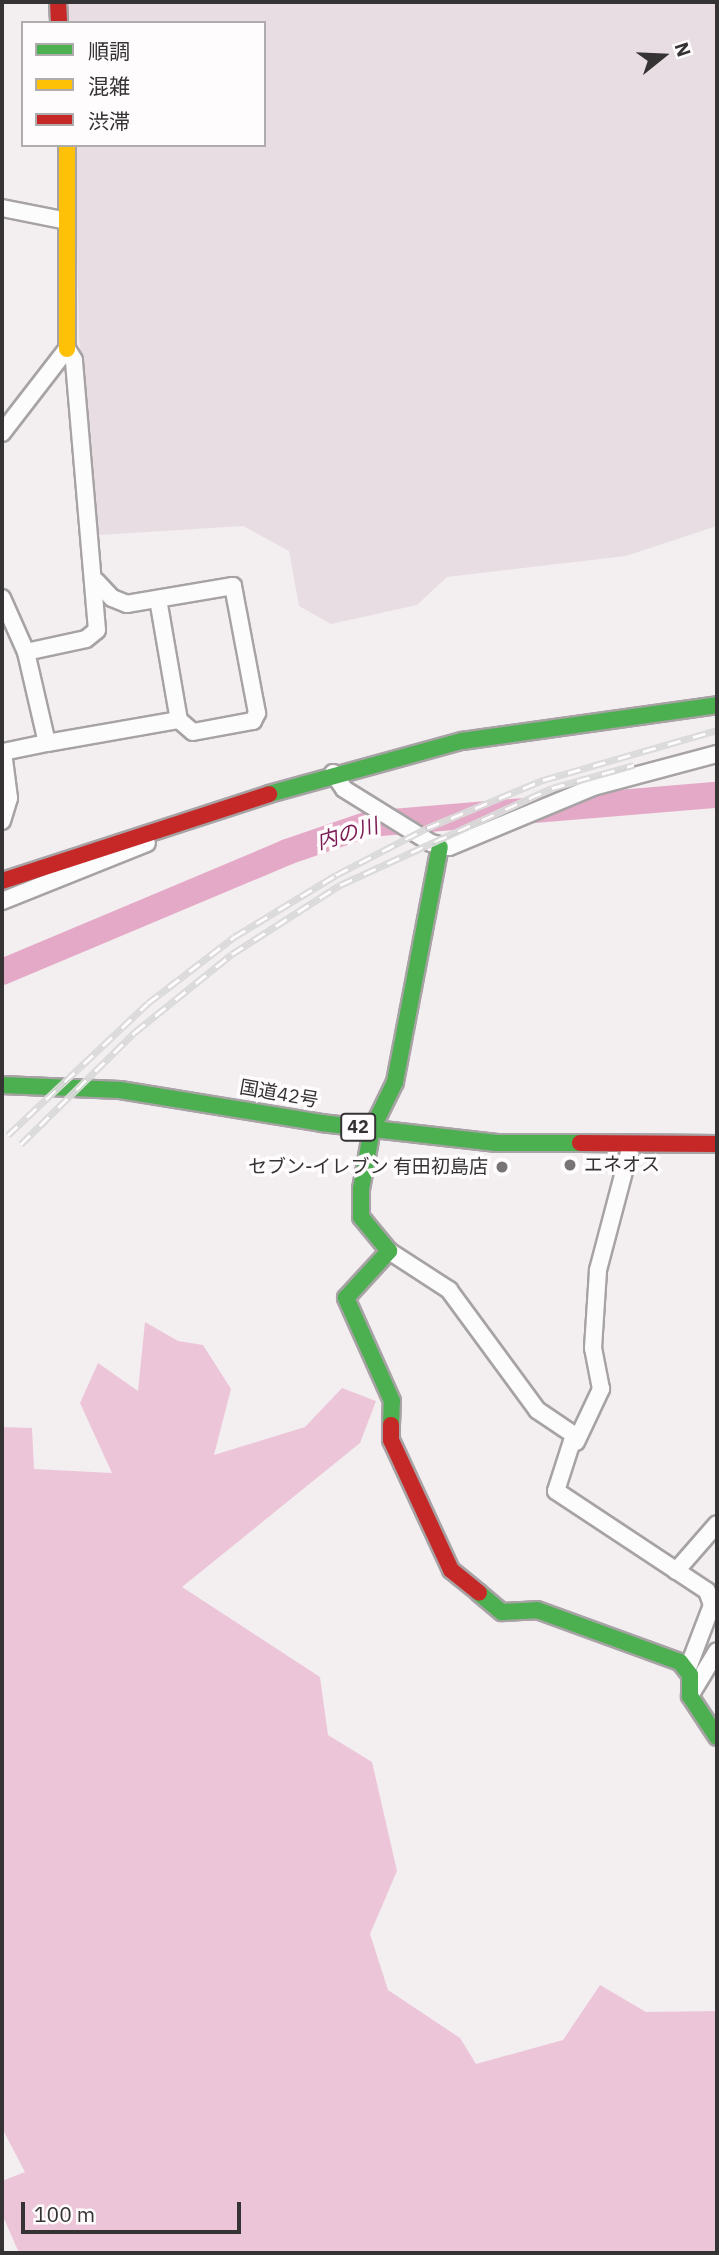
<!DOCTYPE html>
<meta charset="utf-8">
<style>
body{margin:0}
#map{position:relative;width:719px;height:2255px;overflow:hidden;background:#f3eef0;font-family:"IBM Plex Sans","Noto Sans JP",sans-serif}
div>[style]{position:absolute}
[style*='--x']{left:calc(var(--x)*1px);top:calc(var(--y)*1px);width:calc(var(--w)*1px);rotate:calc(var(--a)*1deg)}
.built>*{inset:0;background:#e8dde2}
.green>*{inset:0;background:#ecc6d8}
.river>*{height:26px;margin:-13px;padding:0 13px;transform-origin:13px;border-radius:13px;background:#e4a9c6}
.roads{filter:drop-shadow(2px 0 #a7a3a5) drop-shadow(-2px 0 #a7a3a5) drop-shadow(0 2px #a7a3a5) drop-shadow(0 -2px #a7a3a5)}
.street>*{height:16px;margin:-8px;padding:0 8px;transform-origin:8px;border-radius:8px;background:#fdfcfd}
.fast>*{height:16px;margin:-8px;padding:0 8px;transform-origin:8px;border-radius:8px;background:#4caf50}
.slow>*{height:16px;margin:-8px;padding:0 8px;transform-origin:8px;border-radius:8px;background:#ffc107}
.jam>*{height:16px;margin:-8px;padding:0 8px;transform-origin:8px;border-radius:8px;background:#c62828}
.rail>*{height:7px;margin-top:-3.5px;transform-origin:0;background:repeating-linear-gradient(90deg,#fffcfd 0 13px,#dadada 0 26px);box-sizing:border-box;border-block:2px solid #dadada}
.dots>*{width:19px;height:19px;translate:-50% -50%;box-sizing:border-box;border:4px solid #fffcfd;border-radius:50%}
span{translate:-50% -50%;white-space:nowrap;text-align:center;line-height:1.15;-webkit-text-stroke:7px #fffcfd;paint-order:stroke}
.shield-label span{padding:2px 5px;background:#fffcfd;border:2px solid;border-radius:5px;-webkit-text-stroke-width:0}
.shield-label{font-size:18px;color:#363334;font-weight:700}
.street-label{font-size:19px;color:#363334}
.poi-label{font-size:19px;color:#363334}
.left{translate:0 -50%;text-align:left}
.right{translate:-100% -50%;text-align:right}
.water-label{font-size:21px;color:#7a1b53;font-style:italic}
.frame{position:absolute;inset:0;border:4px solid #363334;pointer-events:none}
.legend{position:absolute;left:21px;top:21px;width:245px;height:126px;box-sizing:border-box;background:#fffcfd;border:2px solid #afacad;margin:0;padding:9px 12px;list-style:none;font-size:21px;color:#363334}
.legend li{display:flex;align-items:center;gap:14px;height:35px}
.legend b{width:35px;border:2px solid #afacad}
.north{position:absolute;left:628px;top:21px;width:70px;height:70px;-webkit-text-stroke:5px #fffcfd;paint-order:stroke;rotate:72deg;font-size:19px;font-weight:700;line-height:28px;text-align:center;color:#363334}
.north::after{content:'';display:block;margin:auto;width:24px;height:32px;background:#363334;clip-path:polygon(50% 0,100% 100%,50% 72%,0 100%)}
.scale{position:absolute;left:21px;top:2202px;width:220px;height:32px;box-sizing:border-box;border:4px solid #363334;border-top:0;padding-left:9px;font-size:21px;line-height:24px;white-space:nowrap;color:#363334;-webkit-text-stroke:5px #fffcfd;paint-order:stroke}
</style>
<div id="map">
<div class="built">
<i style="clip-path:polygon(65px 2px,717px 2px,717px 526px,626px 556px,447px 577px,417px 605px,331px 624px,299px 606px,289px 551px,243px 526px,99px 535px,79px 338px,75px 145px,264px 145px,264px 23px,67px 23px)"></i>
</div>
<div class="green">
<i style="clip-path:polygon(145px 1322px,178px 1341px,203px 1345px,231px 1389px,214px 1455px,305px 1427px,342px 1388px,376px 1401px,360px 1443px,182px 1587px,320px 1677px,328px 1735px,372px 1762px,397px 1871px,370px 1934px,388px 1990px,460px 2038px,476px 2064px,563px 2040px,600px 1985px,646px 2012px,717px 2011px,717px 2253px,19px 2253px,2px 2214px,2px 2181px,25px 2172px,2px 2128px,2px 1427px,32px 1428px,34px 1469px,112px 1473px,80px 1403px,98px 1363px,138px 1391px)"></i>
</div>
<div class="river">
<i style="--x:2;--y:972;--w:309;--a:-22.8"></i>
<i style="--x:287;--y:852;--w:87;--a:-18.9"></i>
<i style="--x:369;--y:824;--w:349;--a:-4.8"></i>
</div>
<div class="roads">
<div class="street">
<i style="--x:2;--y:208;--w:66;--a:11.3"></i>
<i style="--x:2;--y:433;--w:106;--a:-52.3"></i>
<i style="--x:2;--y:598;--w:59;--a:66"></i>
<i style="--x:158;--y:599;--w:123;--a:80.2"></i>
<i style="--x:47;--y:743;--w:134;--a:-9.9"></i>
<i style="--x:179;--y:720;--w:18;--a:41"></i>
<i style="--x:193;--y:732;--w:61;--a:-10.4"></i>
<i style="--x:253;--y:721;--w:9;--a:-63"></i>
<i style="--x:257;--y:713;--w:129;--a:-100.7"></i>
<i style="--x:233;--y:586;--w:108;--a:170.4"></i>
<i style="--x:127;--y:604;--w:16;--a:-158"></i>
<i style="--x:112;--y:598;--w:23;--a:-133"></i>
<i style="--x:333;--y:773;--w:19;--a:55"></i>
<i style="--x:344;--y:789;--w:102;--a:31.8"></i>
<i style="--x:431;--y:843;--w:18;--a:13"></i>
<i style="--x:449;--y:847;--w:156;--a:-22.6"></i>
<i style="--x:593;--y:787;--w:128;--a:-14.9"></i>
<i style="--x:2;--y:821;--w:24;--a:-73"></i>
<i style="--x:9;--y:798;--w:46;--a:-97.4"></i>
<i style="--x:3;--y:752;--w:45;--a:-11.6"></i>
<i style="--x:47;--y:743;--w:93;--a:-103"></i>
<i style="--x:26;--y:652;--w:61;--a:-12.2"></i>
<i style="--x:86;--y:639;--w:14;--a:-39"></i>
<i style="--x:97;--y:630;--w:271;--a:-94.9"></i>
<i style="--x:74;--y:360;--w:13;--a:-122"></i>
<i style="--x:2;--y:901;--w:156;--a:-21.8"></i>
<i style="--x:389;--y:1251;--w:72;--a:33"></i>
<i style="--x:449;--y:1290;--w:149;--a:53.7"></i>
<i style="--x:537;--y:1410;--w:45;--a:34"></i>
<i style="--x:574;--y:1435;--w:59;--a:107.8"></i>
<i style="--x:556;--y:1491;--w:181;--a:33.5"></i>
<i style="--x:707;--y:1591;--w:15;--a:70"></i>
<i style="--x:712;--y:1605;--w:67;--a:110.9"></i>
<i style="--x:576;--y:1442;--w:59;--a:-64.7"></i>
<i style="--x:601;--y:1389;--w:42;--a:-101"></i>
<i style="--x:593;--y:1348;--w:78;--a:-86.3"></i>
<i style="--x:598;--y:1270;--w:129;--a:-75.2"></i>
<i style="--x:676;--y:1571;--w:62;--a:-48.9"></i>
<i style="--x:691;--y:1694;--w:50;--a:-58.8"></i>
</div>
<div class="fast">
<i style="--x:269;--y:794;--w:200;--a:-15.4"></i>
<i style="--x:462;--y:741;--w:258;--a:-8"></i>
<i style="--x:2;--y:1085;--w:118;--a:2.4"></i>
<i style="--x:120;--y:1090;--w:204;--a:9.3"></i>
<i style="--x:321;--y:1123;--w:177;--a:6.5"></i>
<i style="--x:497;--y:1143;--w:83;--a:0"></i>
<i style="--x:391;--y:1425;--w:24;--a:-88"></i>
<i style="--x:392;--y:1401;--w:113;--a:-114.1"></i>
<i style="--x:346;--y:1298;--w:64;--a:-47.5"></i>
<i style="--x:389;--y:1251;--w:44;--a:-129.5"></i>
<i style="--x:361;--y:1217;--w:28;--a:-90"></i>
<i style="--x:361;--y:1189;--w:61;--a:-79.6"></i>
<i style="--x:372;--y:1129;--w:52;--a:-63.9"></i>
<i style="--x:395;--y:1082;--w:239;--a:-79.2"></i>
<i style="--x:479;--y:1593;--w:30;--a:40"></i>
<i style="--x:502;--y:1612;--w:35;--a:-3"></i>
<i style="--x:537;--y:1610;--w:152;--a:20"></i>
<i style="--x:680;--y:1662;--w:16;--a:52"></i>
<i style="--x:690;--y:1675;--w:21;--a:90"></i>
<i style="--x:690;--y:1696;--w:49;--a:56.6"></i>
</div>
<div class="slow">
<i style="--x:67;--y:145;--w:204;--a:90"></i>
</div>
<div class="jam">
<i style="--x:58;--y:2;--w:21;--a:87"></i>
<i style="--x:2;--y:881;--w:281;--a:-18"></i>
<i style="--x:580;--y:1143;--w:137;--a:0.4"></i>
<i style="--x:391;--y:1425;--w:15;--a:90"></i>
<i style="--x:391;--y:1440;--w:143;--a:65.2"></i>
<i style="--x:451;--y:1570;--w:36;--a:39"></i>
</div>
</div>
<div class="rail">
<i style="--x:8;--y:1135;--w:192;--a:-43.3"></i>
<i style="--x:148;--y:1003;--w:108;--a:-37.5"></i>
<i style="--x:234;--y:937;--w:119;--a:-31.3"></i>
<i style="--x:336;--y:875;--w:102;--a:-27.3"></i>
<i style="--x:427;--y:828;--w:126;--a:-22.5"></i>
<i style="--x:543;--y:780;--w:181;--a:-16"></i>
<i style="--x:21;--y:1144;--w:160;--a:-44.5"></i>
<i style="--x:135;--y:1032;--w:124;--a:-38.8"></i>
<i style="--x:232;--y:954;--w:128;--a:-32.6"></i>
<i style="--x:340;--y:885;--w:233;--a:-24.6"></i>
<i style="--x:552;--y:788;--w:85;--a:-15.7"></i>
</div>
<div class="dots">
<i style="left:570px;top:1165px;background:#787476"></i>
<i style="left:502px;top:1167px;background:#787476"></i>
</div>
<div class="shield-label">
<span style="left:358px;top:1127px">42</span>
</div>
<div class="street-label">
<span style="left:279px;top:1094px;rotate:10deg">国道42号</span>
</div>
<div class="poi-label">
<span class="left" style="left:584px;top:1165px">エネオス</span>
<span class="right" style="left:488px;top:1167px">セブン-イレブン 有田初島店</span>
</div>
<div class="water-label">
<span style="left:347px;top:833px;rotate:-16deg">内の川</span>
</div>
<div class="frame"></div>
<ul class="legend">
<li><b style="height:9px;background:#4caf50"></b>順調</li>
<li><b style="height:9px;background:#ffc107"></b>混雑</li>
<li><b style="height:9px;background:#c62828"></b>渋滞</li>
</ul>
<div class="north">N</div>
<div class="scale">100 m</div>
</div>
